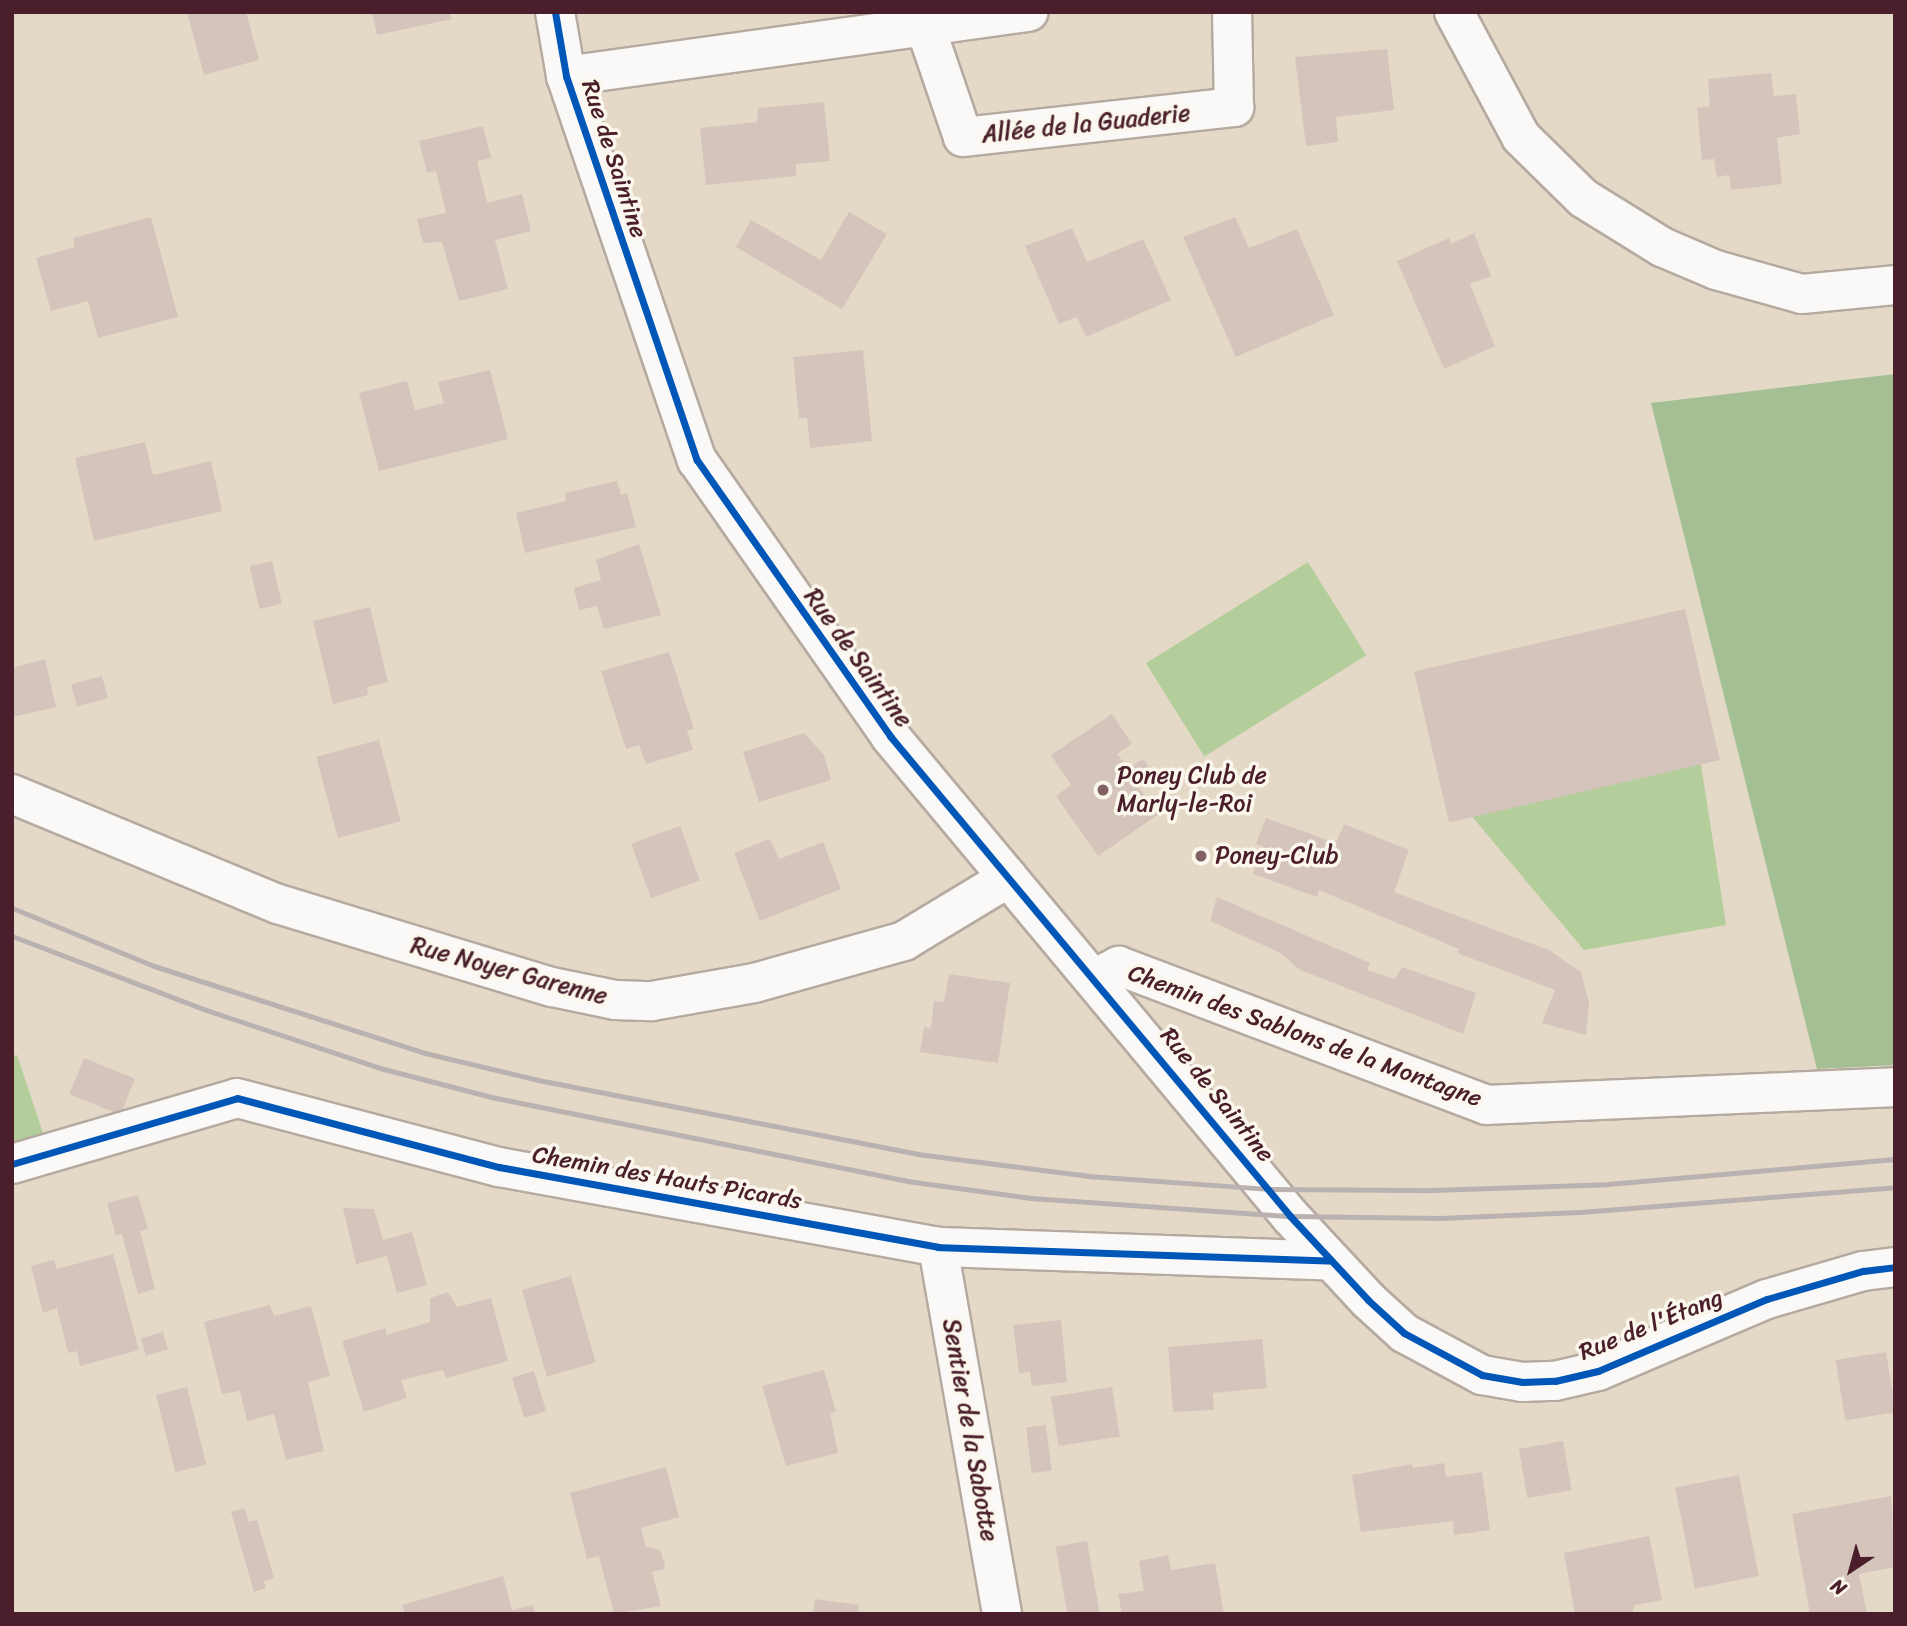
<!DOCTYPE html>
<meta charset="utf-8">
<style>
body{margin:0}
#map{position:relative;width:1907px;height:1626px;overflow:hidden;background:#e4d9c7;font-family:Sriracha,sans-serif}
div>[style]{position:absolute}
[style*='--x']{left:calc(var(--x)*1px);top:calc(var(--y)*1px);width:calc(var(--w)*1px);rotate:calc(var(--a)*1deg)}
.green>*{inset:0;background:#b3cd9b;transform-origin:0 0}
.forest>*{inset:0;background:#a4bf93}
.building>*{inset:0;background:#d5c4bb;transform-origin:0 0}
.roads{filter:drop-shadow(2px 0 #b5aaa0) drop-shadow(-2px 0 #b5aaa0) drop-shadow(0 2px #b5aaa0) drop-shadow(0 -2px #b5aaa0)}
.street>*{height:38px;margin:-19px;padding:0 19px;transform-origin:19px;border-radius:19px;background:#fbf9f7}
.rail>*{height:5px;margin:-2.5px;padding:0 2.5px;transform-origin:2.5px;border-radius:2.5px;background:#b9b2b1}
.cycleway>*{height:7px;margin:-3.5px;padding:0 3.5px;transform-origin:3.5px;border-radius:3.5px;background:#0057b8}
.dots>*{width:19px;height:19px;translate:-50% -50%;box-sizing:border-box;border:4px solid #fbf7ec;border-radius:50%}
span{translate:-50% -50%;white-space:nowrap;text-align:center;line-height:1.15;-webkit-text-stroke:7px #fbf7ec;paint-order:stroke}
.street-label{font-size:24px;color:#4a1f2b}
.poi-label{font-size:24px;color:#4a1f2b}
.left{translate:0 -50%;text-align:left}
.frame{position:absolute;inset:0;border:14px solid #4a1f2b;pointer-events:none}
.north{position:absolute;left:1816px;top:1535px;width:70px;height:70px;-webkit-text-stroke:5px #fbf7ec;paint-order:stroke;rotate:216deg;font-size:19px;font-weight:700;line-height:28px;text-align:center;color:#4a1f2b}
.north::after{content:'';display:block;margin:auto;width:24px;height:32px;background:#4a1f2b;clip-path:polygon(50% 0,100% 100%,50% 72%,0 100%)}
</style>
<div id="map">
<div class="green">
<i style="left:1308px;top:562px;width:110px;height:191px;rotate:58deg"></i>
<i style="clip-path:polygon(1677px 611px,1726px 925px,1584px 950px,1470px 814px,1416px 680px)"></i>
<i style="clip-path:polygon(17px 1055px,45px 1139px,12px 1148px,12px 1056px)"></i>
</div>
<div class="forest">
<i style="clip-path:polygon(1895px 374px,1895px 1065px,1817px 1069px,1651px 403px)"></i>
</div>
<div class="building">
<i style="clip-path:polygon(187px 12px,246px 12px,259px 60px,204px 75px)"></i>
<i style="clip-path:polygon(372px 12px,450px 12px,452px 19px,377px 35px)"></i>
<i style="clip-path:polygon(1387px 49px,1394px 110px,1336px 117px,1338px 142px,1306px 146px,1295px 57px)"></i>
<i style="clip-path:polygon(1771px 73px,1774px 96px,1796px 94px,1800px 134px,1777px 138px,1782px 184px,1731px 190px,1729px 175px,1717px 177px,1714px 159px,1702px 160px,1697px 108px,1710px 106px,1708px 79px)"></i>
<i style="clip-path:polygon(824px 102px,830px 161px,796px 164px,796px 176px,706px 185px,700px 128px,757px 122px,758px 108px)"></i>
<i style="clip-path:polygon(483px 126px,491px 158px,477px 161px,487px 203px,522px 194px,531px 231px,495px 240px,508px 289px,459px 301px,442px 242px,423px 243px,417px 219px,446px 213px,436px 171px,427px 173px,419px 141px)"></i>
<i style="clip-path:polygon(849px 212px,887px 234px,842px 309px,736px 247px,751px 220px,821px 260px)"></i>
<i style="clip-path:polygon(151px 217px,178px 317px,98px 338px,88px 301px,51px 311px,36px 258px,75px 247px,73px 238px)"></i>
<i style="clip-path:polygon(1235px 217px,1249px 248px,1297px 229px,1334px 315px,1236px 357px,1183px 237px)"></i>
<i style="clip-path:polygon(1072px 228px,1087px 262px,1143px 239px,1171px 300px,1086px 337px,1077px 317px,1059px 324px,1025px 246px)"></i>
<i style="clip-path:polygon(1474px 233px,1491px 276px,1470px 284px,1495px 346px,1444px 369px,1397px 261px,1449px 238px,1451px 244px)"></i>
<i style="clip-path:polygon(863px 350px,872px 441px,810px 448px,807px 418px,799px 418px,793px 357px)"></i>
<i style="clip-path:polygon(490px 370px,508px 439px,379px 471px,359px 393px,407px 381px,415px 410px,444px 403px,438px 382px)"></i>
<i style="clip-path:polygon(145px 442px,153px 475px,211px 461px,222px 511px,94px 541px,75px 458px)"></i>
<i style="clip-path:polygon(617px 481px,621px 495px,627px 493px,636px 527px,525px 553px,516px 513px,566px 501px,565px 493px)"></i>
<i style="clip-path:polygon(639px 544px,661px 615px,604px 629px,597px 606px,579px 610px,574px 588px,601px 580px,596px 560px)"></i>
<i style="left:272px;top:561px;width:44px;height:23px;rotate:77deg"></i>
<i style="clip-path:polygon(370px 607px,388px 682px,367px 687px,368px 695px,333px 704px,313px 621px)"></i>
<i style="left:1685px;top:609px;width:155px;height:278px;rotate:77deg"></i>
<i style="clip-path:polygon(669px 652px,694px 729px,687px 731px,693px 750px,646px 764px,639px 745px,626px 749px,601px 671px)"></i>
<i style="clip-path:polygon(45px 659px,56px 707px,12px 717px,12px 668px)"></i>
<i style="left:102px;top:676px;width:23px;height:32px;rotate:75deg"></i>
<i style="clip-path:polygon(1112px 714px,1132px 744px,1117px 754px,1128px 768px,1143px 759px,1154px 774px,1137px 785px,1159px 814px,1098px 856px,1056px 796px,1071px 785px,1051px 755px)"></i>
<i style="clip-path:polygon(804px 733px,824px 755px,831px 780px,759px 802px,743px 752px)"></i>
<i style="left:379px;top:740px;width:84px;height:65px;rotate:75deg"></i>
<i style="clip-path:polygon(1266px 818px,1336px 843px,1344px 824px,1409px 850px,1394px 892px,1549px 950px,1581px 972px,1589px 1003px,1586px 1035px,1542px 1023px,1555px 990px,1457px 953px,1459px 949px,1319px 890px,1317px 897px,1253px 874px,1263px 846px,1256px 844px)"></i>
<i style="left:680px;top:826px;width:58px;height:52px;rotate:70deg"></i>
<i style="clip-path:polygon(770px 839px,779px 859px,823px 842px,841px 889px,760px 921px,734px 853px)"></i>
<i style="clip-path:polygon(1217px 897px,1370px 963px,1367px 970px,1395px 979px,1402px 967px,1476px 993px,1463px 1034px,1298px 969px,1281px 953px,1210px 921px)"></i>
<i style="clip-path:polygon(949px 974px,1010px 983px,998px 1063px,920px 1052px,924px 1027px,931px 1028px,934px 1001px,944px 1002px)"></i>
<i style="left:84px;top:1058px;width:55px;height:39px;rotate:22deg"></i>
<i style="clip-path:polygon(138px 1195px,148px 1229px,140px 1231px,155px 1289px,138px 1294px,122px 1234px,116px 1236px,107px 1203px)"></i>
<i style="clip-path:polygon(343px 1208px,374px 1209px,383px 1240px,412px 1232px,427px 1285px,397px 1293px,387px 1256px,356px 1264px)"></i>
<i style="clip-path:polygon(113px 1254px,139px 1350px,80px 1366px,77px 1351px,68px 1353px,57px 1308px,43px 1313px,31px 1266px,54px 1260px,57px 1269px)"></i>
<i style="left:571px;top:1276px;width:90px;height:51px;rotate:74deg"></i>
<i style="clip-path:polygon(448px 1292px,457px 1307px,491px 1298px,508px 1361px,446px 1378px,443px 1370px,401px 1380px,407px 1398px,364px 1412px,342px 1341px,385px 1328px,387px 1335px,430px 1322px,430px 1298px)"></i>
<i style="clip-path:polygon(270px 1305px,274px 1316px,311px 1306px,330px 1376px,308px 1382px,324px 1451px,286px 1460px,274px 1414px,247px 1421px,240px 1391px,222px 1394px,204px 1322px)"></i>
<i style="clip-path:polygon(1061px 1320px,1067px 1382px,1032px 1386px,1030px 1372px,1019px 1373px,1013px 1325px)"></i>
<i style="left:163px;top:1332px;width:18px;height:23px;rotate:74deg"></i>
<i style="clip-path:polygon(1262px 1339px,1267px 1388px,1213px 1393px,1214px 1410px,1173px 1412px,1168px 1347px)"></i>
<i style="left:1886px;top:1352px;width:61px;height:51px;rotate:81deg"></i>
<i style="clip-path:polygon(824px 1370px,836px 1412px,830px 1413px,838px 1453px,786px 1466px,762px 1386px)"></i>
<i style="left:534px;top:1371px;width:42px;height:23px;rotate:73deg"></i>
<i style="left:187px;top:1387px;width:80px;height:32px;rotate:76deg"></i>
<i style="left:1112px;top:1387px;width:50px;height:62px;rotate:81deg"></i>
<i style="left:1046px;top:1425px;width:46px;height:20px;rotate:83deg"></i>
<i style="left:1563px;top:1441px;width:50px;height:45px;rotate:80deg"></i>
<i style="clip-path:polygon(1444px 1463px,1446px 1477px,1482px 1472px,1490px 1530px,1454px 1535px,1453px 1521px,1361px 1532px,1352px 1475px,1412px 1464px,1413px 1468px)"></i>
<i style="clip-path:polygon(666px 1467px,679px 1517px,641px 1528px,646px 1547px,660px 1550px,665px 1564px,664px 1569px,652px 1572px,661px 1606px,614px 1614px,599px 1556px,587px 1559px,570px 1493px)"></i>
<i style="left:1739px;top:1475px;width:103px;height:65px;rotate:79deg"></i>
<i style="clip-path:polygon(1891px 1496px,1895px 1567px,1859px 1574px,1867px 1614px,1810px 1614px,1792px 1514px)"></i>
<i style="clip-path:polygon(244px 1508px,249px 1522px,257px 1520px,274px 1578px,264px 1581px,266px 1588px,254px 1592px,231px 1512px)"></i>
<i style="clip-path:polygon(1649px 1536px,1662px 1600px,1635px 1605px,1632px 1614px,1575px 1614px,1564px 1553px)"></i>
<i style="left:1087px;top:1541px;width:74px;height:32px;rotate:80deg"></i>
<i style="clip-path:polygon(1168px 1555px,1171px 1570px,1215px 1563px,1224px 1614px,1122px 1614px,1118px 1594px,1144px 1591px,1139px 1561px)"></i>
<i style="clip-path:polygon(503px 1576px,512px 1610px,533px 1605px,535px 1614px,405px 1614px,402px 1605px)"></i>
<i style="clip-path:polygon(815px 1599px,859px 1605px,858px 1614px,813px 1614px)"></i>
</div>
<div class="roads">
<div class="street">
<i style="--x:555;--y:12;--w:65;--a:80.2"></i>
<i style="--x:566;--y:76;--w:406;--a:71.2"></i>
<i style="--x:697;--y:460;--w:337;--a:55"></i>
<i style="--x:890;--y:736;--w:625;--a:50.19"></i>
<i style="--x:1290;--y:1216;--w:115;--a:47.1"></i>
<i style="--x:1368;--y:1300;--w:49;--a:42.5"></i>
<i style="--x:1404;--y:1333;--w:89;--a:28.3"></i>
<i style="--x:1482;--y:1375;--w:41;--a:9.9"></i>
<i style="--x:1522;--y:1382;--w:33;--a:-2"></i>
<i style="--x:1555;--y:1381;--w:44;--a:-13.1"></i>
<i style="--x:1598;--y:1371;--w:184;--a:-23.1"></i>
<i style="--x:1767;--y:1299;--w:100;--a:-16.3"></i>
<i style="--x:1863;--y:1271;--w:32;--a:-7"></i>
<i style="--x:1454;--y:12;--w:142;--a:61.8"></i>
<i style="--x:1521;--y:137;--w:87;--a:44.5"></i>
<i style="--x:1583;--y:198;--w:93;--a:31.8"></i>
<i style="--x:1662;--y:247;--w:59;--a:23.1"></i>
<i style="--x:1716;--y:270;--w:89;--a:15.6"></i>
<i style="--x:1802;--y:294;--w:93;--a:-5.5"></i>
<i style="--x:924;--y:23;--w:120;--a:71.1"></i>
<i style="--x:963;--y:137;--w:273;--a:-6.3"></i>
<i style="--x:1234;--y:107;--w:95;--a:-91.2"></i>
<i style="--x:566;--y:76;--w:467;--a:-7.9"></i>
<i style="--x:12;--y:794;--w:288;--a:22.5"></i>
<i style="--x:278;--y:904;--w:286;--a:16.9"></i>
<i style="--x:552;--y:987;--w:64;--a:11.7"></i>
<i style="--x:615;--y:1000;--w:37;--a:2"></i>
<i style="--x:652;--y:1001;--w:104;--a:-10"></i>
<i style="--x:754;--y:983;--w:156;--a:-15.6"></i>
<i style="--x:904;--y:941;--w:122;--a:-31.2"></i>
<i style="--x:1096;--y:978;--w:26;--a:-28"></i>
<i style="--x:1119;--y:966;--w:393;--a:20.7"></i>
<i style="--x:1487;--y:1105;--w:408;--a:-2.5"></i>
<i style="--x:12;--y:1164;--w:234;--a:-16.3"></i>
<i style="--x:237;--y:1098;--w:271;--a:14.8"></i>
<i style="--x:499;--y:1167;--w:446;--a:10.3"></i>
<i style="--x:938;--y:1247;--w:393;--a:2"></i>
<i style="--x:938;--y:1247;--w:373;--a:80.1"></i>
</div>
</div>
<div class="rail">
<i style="--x:12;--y:908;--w:153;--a:22.2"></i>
<i style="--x:154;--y:966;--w:285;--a:17.8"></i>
<i style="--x:425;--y:1053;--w:116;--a:13.4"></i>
<i style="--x:538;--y:1080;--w:394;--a:11"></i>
<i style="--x:925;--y:1155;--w:164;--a:7.3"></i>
<i style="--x:1088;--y:1176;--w:180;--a:4.1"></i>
<i style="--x:1268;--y:1189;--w:163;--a:0.4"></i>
<i style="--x:1431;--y:1190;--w:177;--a:-1.9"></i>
<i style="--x:1608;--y:1184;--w:288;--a:-5"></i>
<i style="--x:12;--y:936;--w:208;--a:20.9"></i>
<i style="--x:206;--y:1010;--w:183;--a:18.4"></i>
<i style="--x:380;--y:1068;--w:115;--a:14.6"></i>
<i style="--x:491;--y:1097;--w:424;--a:11.4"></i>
<i style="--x:907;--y:1181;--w:125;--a:7.8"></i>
<i style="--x:1031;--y:1198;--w:260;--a:4"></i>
<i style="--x:1290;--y:1216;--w:150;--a:0.8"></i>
<i style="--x:1440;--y:1218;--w:140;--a:-2.5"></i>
<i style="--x:1580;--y:1212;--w:316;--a:-4.5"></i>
</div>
<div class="cycleway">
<i style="--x:555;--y:12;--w:65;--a:80.2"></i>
<i style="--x:566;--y:76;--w:406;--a:71.2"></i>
<i style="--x:697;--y:460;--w:337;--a:55"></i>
<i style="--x:890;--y:736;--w:625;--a:50.19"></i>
<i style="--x:1290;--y:1216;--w:115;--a:47.1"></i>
<i style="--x:1368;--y:1300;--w:49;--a:42.5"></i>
<i style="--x:1404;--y:1333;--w:89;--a:28.3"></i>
<i style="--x:1482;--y:1375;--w:41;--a:9.9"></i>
<i style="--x:1522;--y:1382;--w:33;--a:-2"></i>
<i style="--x:1555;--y:1381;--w:44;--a:-13.1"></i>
<i style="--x:1598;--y:1371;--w:184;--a:-23.1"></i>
<i style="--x:1767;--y:1299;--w:100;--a:-16.3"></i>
<i style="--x:1863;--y:1271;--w:32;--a:-7"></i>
<i style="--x:12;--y:1164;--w:234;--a:-16.3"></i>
<i style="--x:237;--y:1098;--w:271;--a:14.8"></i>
<i style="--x:499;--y:1167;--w:446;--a:10.3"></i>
<i style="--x:938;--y:1247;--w:393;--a:2"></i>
</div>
<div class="dots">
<i style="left:1103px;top:790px;background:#806062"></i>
<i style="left:1201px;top:856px;background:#806062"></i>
</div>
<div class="street-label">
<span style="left:1086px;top:124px;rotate:-6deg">Allée de la Guaderie</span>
<span style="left:614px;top:159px;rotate:72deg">Rue de Saintine</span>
<span style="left:858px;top:658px;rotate:54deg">Rue de Saintine</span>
<span style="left:509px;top:971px;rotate:15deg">Rue Noyer Garenne</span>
<span style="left:1305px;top:1036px;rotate:20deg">Chemin des Sablons de la Montagne</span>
<span style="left:1217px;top:1095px;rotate:51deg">Rue de Saintine</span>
<span style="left:667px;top:1178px;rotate:10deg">Chemin des Hauts Picards</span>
<span style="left:1651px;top:1325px;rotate:-22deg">Rue de l'Étang</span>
<span style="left:970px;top:1430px;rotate:80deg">Sentier de la Sabotte</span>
</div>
<div class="poi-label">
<span class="left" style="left:1117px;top:790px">Poney Club de<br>Marly-le-Roi</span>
<span class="left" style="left:1215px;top:856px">Poney-Club</span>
</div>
<div class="frame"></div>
<div class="north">N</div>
</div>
